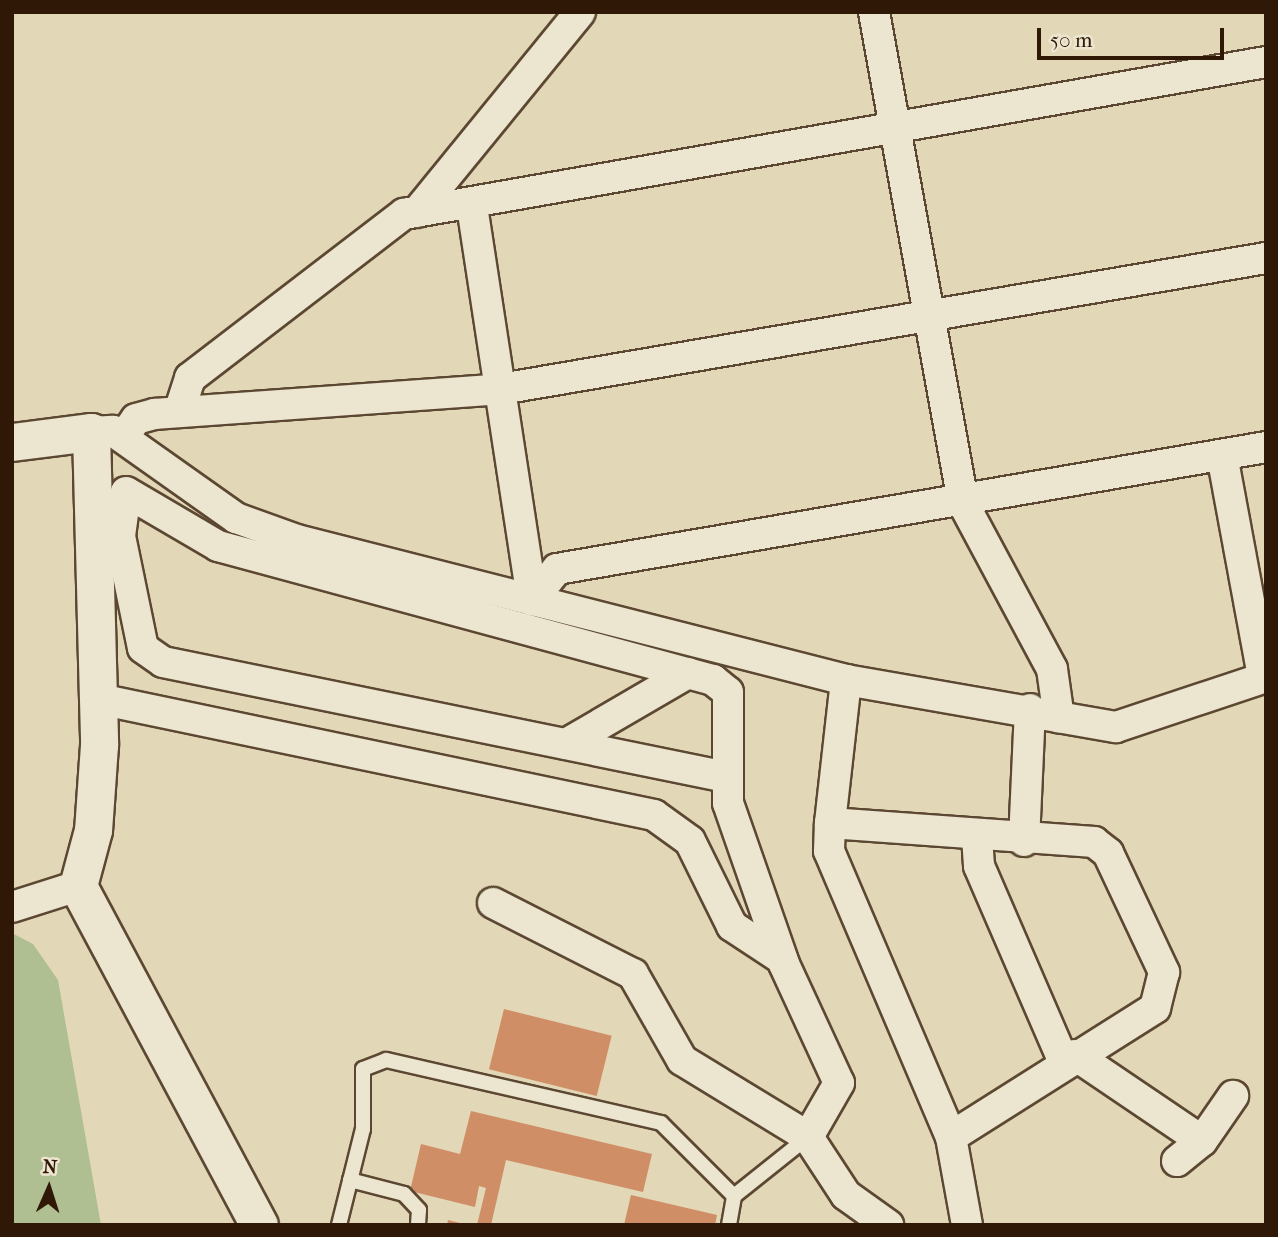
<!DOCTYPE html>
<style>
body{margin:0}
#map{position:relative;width:1278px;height:1237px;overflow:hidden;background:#e2d7b6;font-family:"IM FELL French Canon",serif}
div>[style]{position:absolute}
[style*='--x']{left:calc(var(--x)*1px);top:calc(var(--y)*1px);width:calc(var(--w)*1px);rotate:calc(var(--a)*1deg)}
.green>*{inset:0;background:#afbf91}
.building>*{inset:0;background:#cf8e65;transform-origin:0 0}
.roads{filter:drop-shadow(2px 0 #5c4832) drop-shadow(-2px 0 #5c4832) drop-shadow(0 2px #5c4832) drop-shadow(0 -2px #5c4832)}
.service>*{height:14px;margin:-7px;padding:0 7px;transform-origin:7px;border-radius:7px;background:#ece5d0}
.minor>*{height:30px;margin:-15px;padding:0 15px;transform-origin:15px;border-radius:15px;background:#ece5d0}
.tertiary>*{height:37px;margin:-18.5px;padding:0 18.5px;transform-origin:18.5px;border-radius:18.5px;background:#ece5d0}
span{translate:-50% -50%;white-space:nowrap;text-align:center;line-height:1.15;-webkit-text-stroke:7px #ece5d0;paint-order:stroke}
.frame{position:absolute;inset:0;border:14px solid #2f1806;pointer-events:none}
.north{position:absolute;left:14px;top:1153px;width:70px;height:70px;-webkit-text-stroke:5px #ece5d0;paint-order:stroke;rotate:3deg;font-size:19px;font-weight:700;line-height:28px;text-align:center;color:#2f1806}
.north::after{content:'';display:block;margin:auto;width:24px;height:32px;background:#2f1806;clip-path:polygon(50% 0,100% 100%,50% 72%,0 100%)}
.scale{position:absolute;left:1037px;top:28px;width:187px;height:32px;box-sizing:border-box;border:4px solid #2f1806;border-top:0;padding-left:9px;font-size:21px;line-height:24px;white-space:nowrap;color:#2f1806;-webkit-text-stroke:5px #ece5d0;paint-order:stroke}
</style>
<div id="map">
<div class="green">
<i style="clip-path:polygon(12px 933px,33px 944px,58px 980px,101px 1225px,12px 1225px)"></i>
</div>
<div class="building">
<i style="left:504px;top:1009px;width:111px;height:62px;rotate:14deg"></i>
<i style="clip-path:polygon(471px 1111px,652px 1154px,643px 1192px,506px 1160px,491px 1225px,477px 1225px,486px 1188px,479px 1186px,475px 1207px,410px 1191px,421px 1144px,460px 1154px)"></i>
<i style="clip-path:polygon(631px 1195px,717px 1215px,715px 1225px,624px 1225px)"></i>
<i style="clip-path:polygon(448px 1220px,464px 1224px,464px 1225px,447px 1225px)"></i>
</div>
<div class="roads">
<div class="service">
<i style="--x:350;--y:1180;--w:56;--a:14.5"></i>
<i style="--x:404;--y:1194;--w:22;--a:47"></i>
<i style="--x:419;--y:1210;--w:15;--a:94"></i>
<i style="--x:339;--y:1225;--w:99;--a:-76"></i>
<i style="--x:363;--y:1129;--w:60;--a:-90"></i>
<i style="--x:363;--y:1069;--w:25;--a:-21"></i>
<i style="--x:386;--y:1060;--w:282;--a:12.9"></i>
<i style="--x:661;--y:1123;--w:103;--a:45"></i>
<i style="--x:729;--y:1225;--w:29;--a:-80"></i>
<i style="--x:734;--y:1196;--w:95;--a:-38.6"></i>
</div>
<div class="minor">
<i style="--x:874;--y:12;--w:499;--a:79.7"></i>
<i style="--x:963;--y:503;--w:188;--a:61.8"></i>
<i style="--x:1052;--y:669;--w:49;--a:81.9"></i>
<i style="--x:472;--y:206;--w:399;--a:81.3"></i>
<i style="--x:417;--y:212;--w:258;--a:-50.8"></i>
<i style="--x:179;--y:412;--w:36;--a:-72"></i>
<i style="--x:190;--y:378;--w:270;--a:-37.5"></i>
<i style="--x:404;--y:214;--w:875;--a:-10"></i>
<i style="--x:91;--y:432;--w:22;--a:-3"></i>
<i style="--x:113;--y:431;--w:151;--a:35.3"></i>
<i style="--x:236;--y:518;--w:65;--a:19.8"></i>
<i style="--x:297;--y:540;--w:567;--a:14.31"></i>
<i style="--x:846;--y:680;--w:274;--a:9.9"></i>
<i style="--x:1116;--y:727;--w:158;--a:-18.4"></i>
<i style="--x:123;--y:437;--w:22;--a:-54"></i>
<i style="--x:136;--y:419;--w:20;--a:-15"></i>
<i style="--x:155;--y:414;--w:347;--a:-4.1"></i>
<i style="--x:501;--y:389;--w:776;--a:-9.72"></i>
<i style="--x:1222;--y:455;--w:226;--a:79.5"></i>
<i style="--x:97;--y:535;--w:23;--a:2"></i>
<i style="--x:120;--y:536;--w:44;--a:-82.2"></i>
<i style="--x:126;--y:492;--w:107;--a:30.4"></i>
<i style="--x:218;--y:546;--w:513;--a:15.15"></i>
<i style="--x:713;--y:680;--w:19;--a:39"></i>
<i style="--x:728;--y:692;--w:111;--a:90"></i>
<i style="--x:728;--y:803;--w:170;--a:70.8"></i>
<i style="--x:784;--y:964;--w:131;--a:65.2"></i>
<i style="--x:839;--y:1083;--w:62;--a:119.9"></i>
<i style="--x:120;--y:536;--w:114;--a:78.4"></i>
<i style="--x:143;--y:648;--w:24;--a:35"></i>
<i style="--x:163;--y:662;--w:575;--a:11.54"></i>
<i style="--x:532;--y:600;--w:40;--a:-51"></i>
<i style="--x:557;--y:569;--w:719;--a:-9.76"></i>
<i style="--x:99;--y:699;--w:567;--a:11.81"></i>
<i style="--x:654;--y:815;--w:44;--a:35.8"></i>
<i style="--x:690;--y:841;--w:95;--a:63.7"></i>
<i style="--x:732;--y:926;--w:60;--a:33.4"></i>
<i style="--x:566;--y:744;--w:141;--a:-30.2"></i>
<i style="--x:830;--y:823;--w:265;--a:4.1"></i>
<i style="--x:1094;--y:842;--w:18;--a:38"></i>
<i style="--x:1108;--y:853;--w:132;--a:64.8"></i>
<i style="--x:1164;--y:972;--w:37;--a:104"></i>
<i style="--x:1155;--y:1008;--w:241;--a:147.7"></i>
<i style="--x:951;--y:1137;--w:311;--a:-113.1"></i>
<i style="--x:829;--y:851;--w:28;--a:-88"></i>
<i style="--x:830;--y:823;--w:144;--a:-83.6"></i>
<i style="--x:977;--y:837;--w:29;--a:86"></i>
<i style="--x:979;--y:866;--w:214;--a:66.6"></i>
<i style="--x:1024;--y:841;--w:132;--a:-87.4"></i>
<i style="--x:493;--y:903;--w:157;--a:26.9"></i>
<i style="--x:633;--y:974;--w:99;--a:60.3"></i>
<i style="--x:682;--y:1060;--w:148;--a:31.4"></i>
<i style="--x:808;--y:1137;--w:69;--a:56.8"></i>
<i style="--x:846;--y:1195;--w:52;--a:35.5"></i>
<i style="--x:12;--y:907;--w:69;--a:-17.7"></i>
<i style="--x:1075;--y:1055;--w:153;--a:34.1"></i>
<i style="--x:951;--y:1137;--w:89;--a:79.7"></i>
<i style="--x:1177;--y:1161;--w:32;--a:-39"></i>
<i style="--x:1202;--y:1141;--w:55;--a:-55.4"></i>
</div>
<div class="tertiary">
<i style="--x:12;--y:442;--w:80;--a:-7.2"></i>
<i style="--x:91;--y:432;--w:313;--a:88.5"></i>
<i style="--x:99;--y:745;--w:85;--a:94"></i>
<i style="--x:93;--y:830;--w:58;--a:105"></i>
<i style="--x:78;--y:886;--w:384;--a:61.9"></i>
</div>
</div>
<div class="frame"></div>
<div class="north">N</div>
<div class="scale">50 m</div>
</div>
